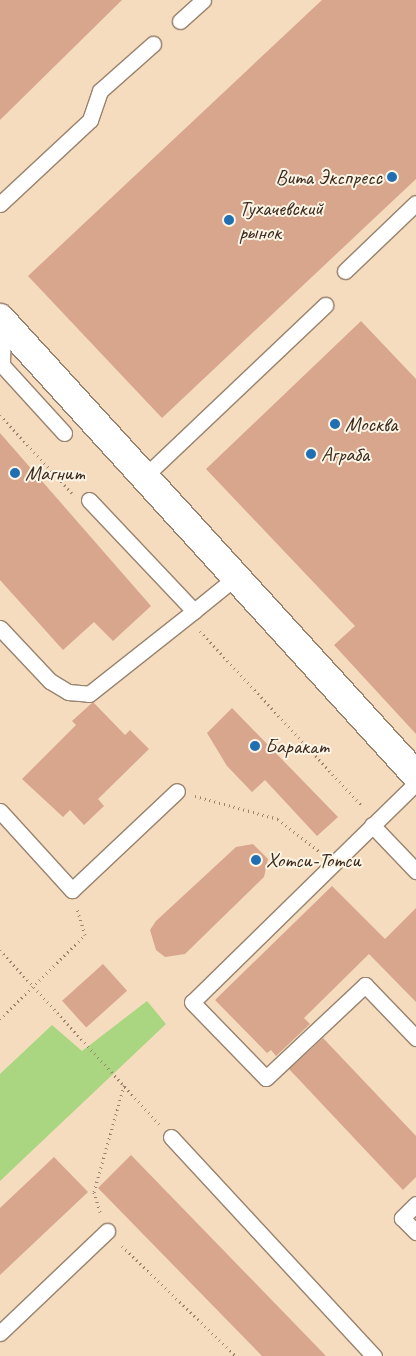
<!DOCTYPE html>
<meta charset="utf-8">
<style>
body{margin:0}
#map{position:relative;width:416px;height:1356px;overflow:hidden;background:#f5dcbf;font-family:Caveat,sans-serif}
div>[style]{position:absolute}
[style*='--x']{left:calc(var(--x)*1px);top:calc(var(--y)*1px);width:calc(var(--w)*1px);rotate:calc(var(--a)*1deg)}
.green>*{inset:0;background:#abd681}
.building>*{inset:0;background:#d8a58d;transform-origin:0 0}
.path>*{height:3px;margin-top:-1.5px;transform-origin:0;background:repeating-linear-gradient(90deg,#98836e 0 1px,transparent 0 5px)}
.roads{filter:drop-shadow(1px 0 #98836e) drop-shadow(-1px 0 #98836e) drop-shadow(0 1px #98836e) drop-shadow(0 -1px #98836e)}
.service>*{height:15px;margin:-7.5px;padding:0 7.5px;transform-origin:7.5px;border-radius:7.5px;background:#fff}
.minor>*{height:28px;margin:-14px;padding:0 14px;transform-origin:14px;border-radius:14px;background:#fff}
.dots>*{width:14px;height:14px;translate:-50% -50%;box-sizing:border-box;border:2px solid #fcf5e5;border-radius:50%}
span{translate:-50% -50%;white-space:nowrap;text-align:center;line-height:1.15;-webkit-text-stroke:4px #fcf5e5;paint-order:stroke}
.poi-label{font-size:21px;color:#3b2a1e}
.right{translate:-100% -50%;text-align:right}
.left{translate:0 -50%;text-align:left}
</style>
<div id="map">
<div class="green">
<i style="clip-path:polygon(147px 1001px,166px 1024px,0 1181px,0 1074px,52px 1025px,82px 1051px)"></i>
</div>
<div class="building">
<i style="clip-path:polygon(0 0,122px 0,0 120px)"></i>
<i style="clip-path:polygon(322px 0,416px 0,416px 179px,162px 418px,28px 276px)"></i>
<i style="clip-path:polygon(361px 321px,416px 379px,416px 734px,334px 645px,355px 626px,206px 469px)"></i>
<i style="clip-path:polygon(0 433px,151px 606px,113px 641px,94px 622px,63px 650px,0 580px)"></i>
<i style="clip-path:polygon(93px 702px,125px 735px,130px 730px,149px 749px,98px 799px,104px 806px,84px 825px,70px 810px,63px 817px,22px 779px,76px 725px,72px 721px)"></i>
<i style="clip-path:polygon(232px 708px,338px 817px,317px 836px,265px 780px,252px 792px,227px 766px,207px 733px)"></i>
<i style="clip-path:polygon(253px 844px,268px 859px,264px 877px,185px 954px,165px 957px,156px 950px,150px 930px,156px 921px,236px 847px)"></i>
<i style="clip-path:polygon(332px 886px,385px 939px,416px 908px,416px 1002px,369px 954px,304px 1018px,310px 1024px,276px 1056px,271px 1050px,267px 1053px,215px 1000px)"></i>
<i style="left:103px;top:964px;width:36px;height:55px;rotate:48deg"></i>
<i style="clip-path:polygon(323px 1038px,416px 1136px,416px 1177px,403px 1190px,289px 1069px)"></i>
<i style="clip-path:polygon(131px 1155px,326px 1356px,262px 1356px,98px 1188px)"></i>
<i style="clip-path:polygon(54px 1157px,88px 1192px,0 1275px,0 1208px)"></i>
</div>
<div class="path">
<i style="--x:0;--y:415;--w:106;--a:47.3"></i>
<i style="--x:200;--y:631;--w:238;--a:47.2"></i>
<i style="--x:195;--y:796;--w:86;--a:15.5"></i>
<i style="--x:278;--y:819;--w:52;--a:38"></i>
<i style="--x:0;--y:950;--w:236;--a:47.6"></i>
<i style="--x:0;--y:1019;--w:120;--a:-44.7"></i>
<i style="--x:85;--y:935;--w:27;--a:-107"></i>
<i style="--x:100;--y:1212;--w:21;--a:-107"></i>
<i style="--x:94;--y:1192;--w:111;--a:-74.3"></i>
<i style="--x:122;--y:1246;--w:158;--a:44"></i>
</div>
<div class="roads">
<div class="service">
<i style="--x:180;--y:21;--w:31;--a:-42"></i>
<i style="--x:0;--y:204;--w:123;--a:-43"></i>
<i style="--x:90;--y:120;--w:31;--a:-71"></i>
<i style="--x:100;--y:91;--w:71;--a:-41.6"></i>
<i style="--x:345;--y:271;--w:98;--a:-43.8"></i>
<i style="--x:3;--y:323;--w:42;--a:91.4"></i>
<i style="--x:2;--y:365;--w:92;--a:47.6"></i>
<i style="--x:144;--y:477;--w:250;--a:-43.5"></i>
<i style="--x:89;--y:500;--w:153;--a:46.6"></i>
<i style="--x:194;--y:611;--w:54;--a:-39"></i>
<i style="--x:0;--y:628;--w:73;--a:46.7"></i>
<i style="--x:50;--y:681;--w:21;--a:31"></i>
<i style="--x:68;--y:692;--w:21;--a:5"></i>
<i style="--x:89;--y:694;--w:134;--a:-38.3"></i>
<i style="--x:416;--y:783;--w:313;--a:135.6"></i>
<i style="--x:192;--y:1002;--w:106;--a:45.8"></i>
<i style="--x:266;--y:1078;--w:136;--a:-43.2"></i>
<i style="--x:365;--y:985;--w:74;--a:46.1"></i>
<i style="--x:0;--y:811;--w:107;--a:47.7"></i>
<i style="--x:72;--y:890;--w:144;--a:-43.3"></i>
<i style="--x:372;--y:825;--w:64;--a:46.3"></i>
<i style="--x:171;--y:1137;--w:299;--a:47.2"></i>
<i style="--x:416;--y:1204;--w:20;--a:135"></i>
<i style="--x:402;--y:1218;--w:20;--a:45"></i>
<i style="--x:0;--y:1333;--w:148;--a:-43.6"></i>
</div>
<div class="minor">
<i style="--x:0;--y:318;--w:618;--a:47.69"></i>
</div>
</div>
<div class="dots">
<i style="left:392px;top:177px;background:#1f6fb2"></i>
<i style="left:229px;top:220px;background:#1f6fb2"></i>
<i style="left:335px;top:424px;background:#1f6fb2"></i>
<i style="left:311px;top:454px;background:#1f6fb2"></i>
<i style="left:15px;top:473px;background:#1f6fb2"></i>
<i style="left:255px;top:746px;background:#1f6fb2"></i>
<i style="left:256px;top:860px;background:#1f6fb2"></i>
</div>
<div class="poi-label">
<span class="right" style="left:382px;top:177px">Вита Экспресс</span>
<span class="left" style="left:239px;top:220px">Тухачевский<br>рынок</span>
<span class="left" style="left:345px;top:424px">Москва</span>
<span class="left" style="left:321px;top:454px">Аграба</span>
<span class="left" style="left:25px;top:473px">Магнит</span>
<span class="left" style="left:265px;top:746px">Баракат</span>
<span class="left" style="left:266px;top:860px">Хотси-Тотси</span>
</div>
</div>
